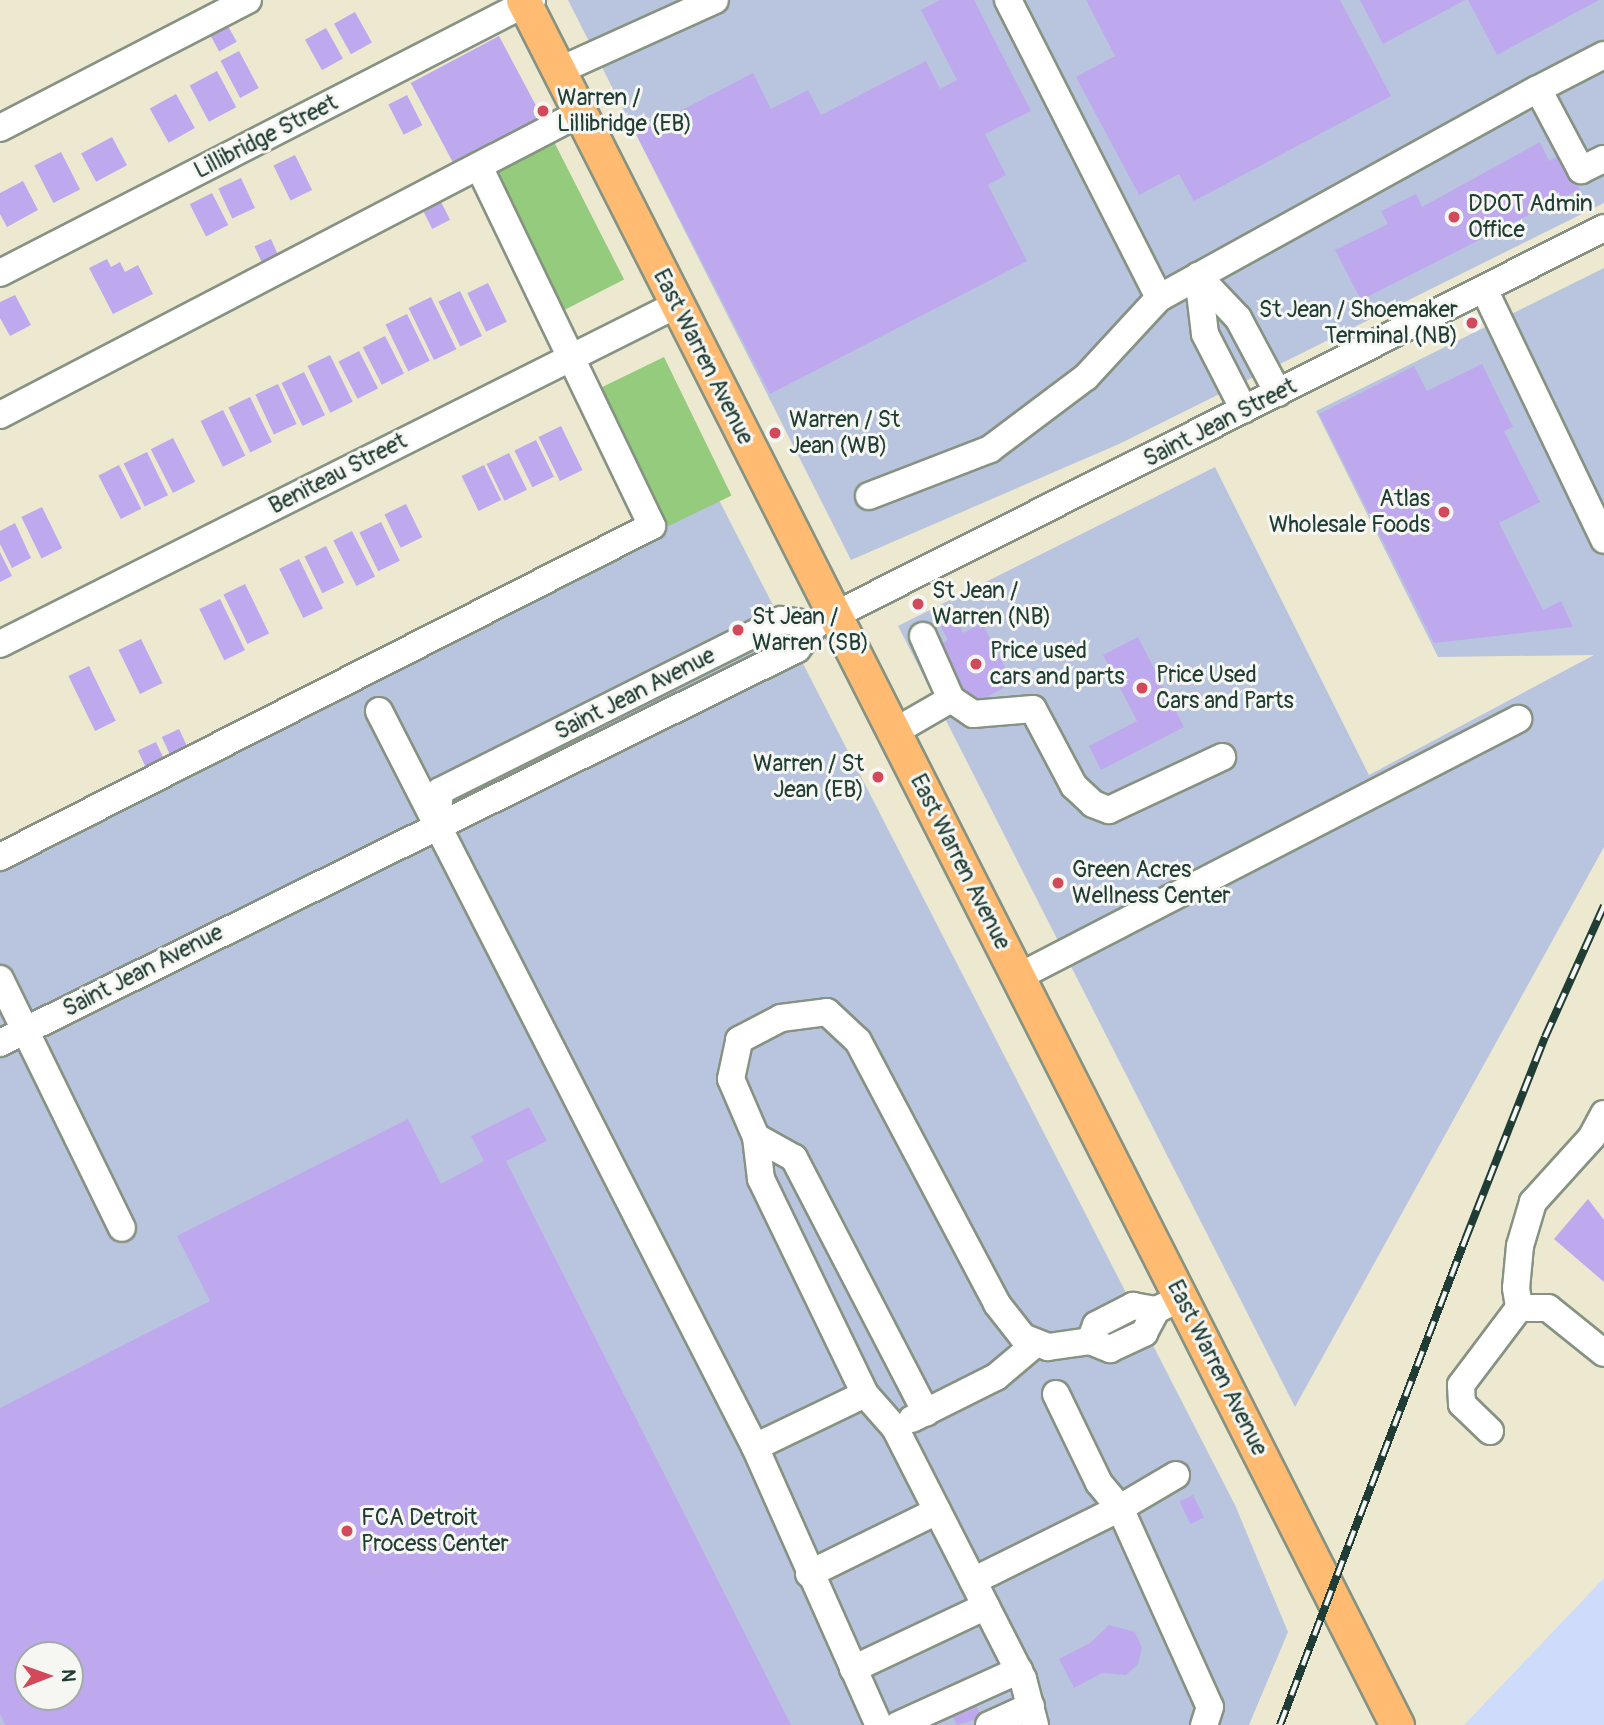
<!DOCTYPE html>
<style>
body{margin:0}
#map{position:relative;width:1604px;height:1725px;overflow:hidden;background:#ede9d1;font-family:Pangolin,sans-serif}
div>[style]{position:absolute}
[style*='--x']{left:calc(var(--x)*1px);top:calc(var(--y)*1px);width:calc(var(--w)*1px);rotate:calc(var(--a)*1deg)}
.built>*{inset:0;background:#cedbfa}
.industrial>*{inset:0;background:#b9c5de}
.green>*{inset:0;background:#94cb7d;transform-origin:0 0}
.building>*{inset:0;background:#bea9ee;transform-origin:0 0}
.roads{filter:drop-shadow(2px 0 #869382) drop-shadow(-2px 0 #869382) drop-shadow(0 2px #869382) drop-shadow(0 -2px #869382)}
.minor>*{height:26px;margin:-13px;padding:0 13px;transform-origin:13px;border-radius:13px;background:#fff}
.major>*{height:33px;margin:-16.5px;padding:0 16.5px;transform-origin:16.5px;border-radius:16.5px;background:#febb71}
.rail>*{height:8px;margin-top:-4px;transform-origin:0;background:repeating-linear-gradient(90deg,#f6f6f2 0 16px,#1f3d34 0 32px);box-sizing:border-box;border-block:2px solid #1f3d34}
.dots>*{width:19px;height:19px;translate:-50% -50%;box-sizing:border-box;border:4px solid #f6f6f2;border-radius:50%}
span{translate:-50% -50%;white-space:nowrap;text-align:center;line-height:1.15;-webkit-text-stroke:6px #f6f6f2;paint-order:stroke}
.poi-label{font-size:23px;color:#1f3d34}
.left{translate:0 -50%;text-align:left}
.right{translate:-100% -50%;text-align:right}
.street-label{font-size:23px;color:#1f3d34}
.north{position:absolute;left:14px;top:1641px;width:70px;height:70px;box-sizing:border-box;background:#f6f6f2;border:2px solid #a0aca6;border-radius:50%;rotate:89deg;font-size:19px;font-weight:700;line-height:28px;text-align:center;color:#1f3d34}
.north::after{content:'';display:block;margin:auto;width:24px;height:32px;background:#d1495b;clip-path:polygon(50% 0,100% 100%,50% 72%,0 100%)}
</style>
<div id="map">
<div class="built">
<i style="clip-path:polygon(1604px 1578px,1604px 1725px,1464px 1725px,1546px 1639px)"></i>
</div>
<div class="industrial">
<i style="clip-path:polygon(568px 0,1604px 0,1604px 203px,1119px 444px,851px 560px)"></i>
<i style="clip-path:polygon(1604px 268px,1604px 847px,1295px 1407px,898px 626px,1215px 467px,1369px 775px,1594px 655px,1438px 657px,1316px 411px)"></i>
<i style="clip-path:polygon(evenodd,719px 500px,1235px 1505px,1288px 1632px,1249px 1725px,0 1725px,0 864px,719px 500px,28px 1655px,70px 1655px,70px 1697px,28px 1697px,28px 1655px)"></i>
</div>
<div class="green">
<i style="left:551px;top:136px;width:161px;height:71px;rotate:63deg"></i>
<i style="left:664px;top:357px;width:154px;height:71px;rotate:64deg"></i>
</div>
<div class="building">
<i style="clip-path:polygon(940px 0,974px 0,1031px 111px,985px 134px,1006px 175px,988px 185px,1027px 261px,770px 394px,636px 134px,753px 73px,771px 109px,808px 90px,821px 115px,926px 61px,940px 89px,957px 80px,921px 10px)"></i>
<i style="clip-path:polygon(1086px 0,1340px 0,1391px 96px,1194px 201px,1179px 174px,1139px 195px,1076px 77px,1115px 56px)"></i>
<i style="clip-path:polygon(1360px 0,1465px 0,1383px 44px)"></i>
<i style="clip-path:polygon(1468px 0,1599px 0,1497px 55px)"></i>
<i style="left:355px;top:12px;width:35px;height:24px;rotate:61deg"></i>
<i style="left:228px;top:26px;width:18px;height:20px;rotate:61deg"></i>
<i style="left:326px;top:28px;width:35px;height:24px;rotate:61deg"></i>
<i style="left:499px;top:36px;width:96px;height:100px;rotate:62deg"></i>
<i style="left:239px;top:51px;width:42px;height:21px;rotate:62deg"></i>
<i style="left:217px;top:71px;width:41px;height:31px;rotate:62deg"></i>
<i style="left:176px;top:94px;width:39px;height:30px;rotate:61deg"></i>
<i style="left:407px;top:95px;width:34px;height:21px;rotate:63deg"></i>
<i style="left:112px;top:137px;width:32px;height:35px;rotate:62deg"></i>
<i style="clip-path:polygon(1540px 142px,1549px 161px,1562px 154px,1580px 189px,1361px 300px,1335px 250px,1388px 224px,1381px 211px,1416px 194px,1422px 207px)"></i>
<i style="left:61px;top:152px;width:42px;height:30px;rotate:63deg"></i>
<i style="left:295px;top:155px;width:39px;height:24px;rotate:64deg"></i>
<i style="left:241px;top:178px;width:33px;height:25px;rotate:65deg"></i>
<i style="clip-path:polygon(23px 181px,38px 210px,7px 227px,0 214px,0 193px)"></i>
<i style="left:212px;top:193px;width:36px;height:25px;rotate:63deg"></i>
<i style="left:441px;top:202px;width:20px;height:20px;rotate:63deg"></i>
<i style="left:271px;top:239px;width:20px;height:18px;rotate:66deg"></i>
<i style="clip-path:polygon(107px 259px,111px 267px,120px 262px,125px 272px,138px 265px,153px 294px,113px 314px,89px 268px)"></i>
<i style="left:488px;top:283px;width:43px;height:23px;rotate:64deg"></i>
<i style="left:460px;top:291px;width:50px;height:24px;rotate:64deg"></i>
<i style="clip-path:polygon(15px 295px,31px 325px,10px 336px,0 318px,0 302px)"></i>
<i style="left:431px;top:297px;width:58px;height:25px;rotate:64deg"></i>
<i style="left:407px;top:314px;width:52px;height:24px;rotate:64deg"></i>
<i style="left:385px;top:336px;width:42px;height:25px;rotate:63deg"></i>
<i style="left:359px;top:351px;width:42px;height:23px;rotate:63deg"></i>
<i style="left:330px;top:355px;width:52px;height:25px;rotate:64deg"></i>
<i style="clip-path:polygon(1482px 364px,1513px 427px,1504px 431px,1540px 502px,1499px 523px,1543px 610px,1561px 601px,1573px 627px,1434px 643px,1319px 414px,1414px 366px,1427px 391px)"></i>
<i style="left:304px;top:372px;width:48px;height:25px;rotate:64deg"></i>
<i style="left:278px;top:384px;width:44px;height:25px;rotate:65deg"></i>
<i style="left:250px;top:397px;width:50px;height:24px;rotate:64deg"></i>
<i style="left:223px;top:410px;width:51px;height:25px;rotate:64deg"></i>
<i style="left:561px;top:426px;width:49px;height:25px;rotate:64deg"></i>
<i style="left:173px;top:438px;width:49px;height:25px;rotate:63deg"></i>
<i style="left:536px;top:440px;width:41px;height:24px;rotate:64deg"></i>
<i style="left:147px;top:452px;width:48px;height:26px;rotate:64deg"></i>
<i style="left:509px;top:453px;width:41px;height:25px;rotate:64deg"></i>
<i style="left:119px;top:465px;width:49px;height:23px;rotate:63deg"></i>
<i style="left:484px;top:465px;width:39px;height:25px;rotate:64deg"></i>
<i style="left:406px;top:504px;width:37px;height:24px;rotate:64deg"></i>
<i style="left:42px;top:507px;width:46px;height:23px;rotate:64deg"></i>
<i style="left:381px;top:522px;width:43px;height:24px;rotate:64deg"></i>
<i style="clip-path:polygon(15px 523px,31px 558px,12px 568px,0 544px,0 531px)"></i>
<i style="left:352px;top:531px;width:51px;height:21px;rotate:63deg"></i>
<i style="left:326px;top:546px;width:41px;height:24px;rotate:64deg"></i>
<i style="clip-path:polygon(0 552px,12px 576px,0 582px)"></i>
<i style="left:299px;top:559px;width:55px;height:22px;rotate:64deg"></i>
<i style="left:245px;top:584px;width:55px;height:24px;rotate:64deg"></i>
<i style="left:220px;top:599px;width:57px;height:23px;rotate:64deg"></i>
<i style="clip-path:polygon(956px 619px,963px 633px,982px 623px,1013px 683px,971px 705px,939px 645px,948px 640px,941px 627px)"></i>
<i style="clip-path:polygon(1138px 637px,1184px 727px,1101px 770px,1089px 746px,1137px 721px,1103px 655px)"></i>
<i style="left:141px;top:639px;width:49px;height:25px;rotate:64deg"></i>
<i style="left:89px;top:666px;width:61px;height:23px;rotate:64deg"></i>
<i style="left:179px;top:729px;width:21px;height:19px;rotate:65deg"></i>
<i style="left:156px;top:742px;width:21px;height:20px;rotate:65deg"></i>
<i style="clip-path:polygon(evenodd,529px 1107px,547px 1141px,506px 1161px,791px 1725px,5px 1725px,0 1714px,0 1408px,210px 1301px,177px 1236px,408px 1119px,441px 1184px,484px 1161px,471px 1136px,529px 1107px,28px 1655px,70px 1655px,70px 1697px,28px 1697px,28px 1655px)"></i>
<i style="clip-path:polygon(1588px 1199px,1604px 1220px,1604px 1282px,1554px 1239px)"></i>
<i style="left:1193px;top:1495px;width:25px;height:15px;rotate:64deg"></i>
<i style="clip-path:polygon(1109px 1625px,1135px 1632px,1142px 1648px,1138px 1664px,1126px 1675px,1102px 1673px,1074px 1688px,1059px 1659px,1090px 1643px)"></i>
<i style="clip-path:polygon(973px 1699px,982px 1718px,957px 1725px,949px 1711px)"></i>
</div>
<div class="roads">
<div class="minor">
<i style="--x:1008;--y:0;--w:334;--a:63.1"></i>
<i style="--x:558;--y:71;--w:172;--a:-24.3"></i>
<i style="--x:1538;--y:89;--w:74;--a:-27.3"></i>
<i style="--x:0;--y:128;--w:279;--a:-27.3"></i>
<i style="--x:0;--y:273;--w:598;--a:-27.16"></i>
<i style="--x:1198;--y:276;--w:58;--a:83.1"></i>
<i style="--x:1205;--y:334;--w:85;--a:62.8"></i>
<i style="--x:1198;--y:276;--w:58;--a:46.4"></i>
<i style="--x:1238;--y:318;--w:85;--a:61.9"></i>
<i style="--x:1484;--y:289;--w:278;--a:64.4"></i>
<i style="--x:0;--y:415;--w:654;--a:-27.51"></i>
<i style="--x:869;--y:496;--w:130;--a:-21.2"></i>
<i style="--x:990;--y:449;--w:120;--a:-36.9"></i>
<i style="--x:1086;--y:377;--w:108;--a:-47.3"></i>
<i style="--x:1159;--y:298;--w:433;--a:-28.9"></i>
<i style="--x:1538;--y:89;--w:92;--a:62"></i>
<i style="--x:1581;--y:170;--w:25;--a:-26"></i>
<i style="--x:0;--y:644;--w:756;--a:-26.63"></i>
<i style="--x:951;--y:699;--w:27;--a:34"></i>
<i style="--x:973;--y:714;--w:60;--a:-4.8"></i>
<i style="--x:1033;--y:709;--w:87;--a:62"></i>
<i style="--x:1074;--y:786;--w:26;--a:43"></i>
<i style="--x:1093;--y:804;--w:17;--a:21"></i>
<i style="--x:1109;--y:810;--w:125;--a:-25.1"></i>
<i style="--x:379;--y:711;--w:826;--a:62.94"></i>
<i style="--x:755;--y:1447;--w:304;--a:66"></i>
<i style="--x:894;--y:732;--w:66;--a:-30.1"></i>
<i style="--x:951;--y:699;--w:69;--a:-114"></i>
<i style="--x:437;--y:824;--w:33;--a:-85"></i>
<i style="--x:440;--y:791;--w:381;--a:-26.6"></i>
<i style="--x:781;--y:620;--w:34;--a:8"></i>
<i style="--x:0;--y:857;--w:731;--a:-26.92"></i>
<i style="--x:652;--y:526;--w:399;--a:-115.7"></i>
<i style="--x:1018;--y:977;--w:563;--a:-27.29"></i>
<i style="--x:0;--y:979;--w:277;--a:63.9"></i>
<i style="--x:0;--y:1043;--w:889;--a:-26.31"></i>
<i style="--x:797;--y:649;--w:30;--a:-53"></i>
<i style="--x:815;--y:625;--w:883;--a:-26.71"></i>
<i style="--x:1604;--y:1114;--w:26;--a:118"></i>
<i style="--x:1592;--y:1137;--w:88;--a:132.2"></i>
<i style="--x:1533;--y:1202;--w:46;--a:106.5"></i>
<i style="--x:1520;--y:1246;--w:42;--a:95.4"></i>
<i style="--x:1516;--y:1288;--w:20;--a:81"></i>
<i style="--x:1519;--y:1308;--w:29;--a:0"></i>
<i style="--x:1548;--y:1308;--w:72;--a:38.8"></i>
<i style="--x:756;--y:1137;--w:43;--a:28.9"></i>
<i style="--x:794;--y:1158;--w:287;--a:62.6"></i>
<i style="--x:1090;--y:1341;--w:17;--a:-69"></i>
<i style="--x:1096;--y:1325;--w:42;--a:-27.2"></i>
<i style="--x:1133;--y:1306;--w:23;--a:10"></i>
<i style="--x:1156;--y:1310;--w:14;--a:-25"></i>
<i style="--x:1056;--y:1394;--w:99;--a:64.2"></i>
<i style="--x:1099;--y:1483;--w:33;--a:50"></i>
<i style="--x:1120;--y:1508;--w:218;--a:65.7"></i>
<i style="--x:1210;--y:1707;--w:19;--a:108"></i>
<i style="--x:912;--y:1419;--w:94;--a:-26.6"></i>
<i style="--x:996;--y:1377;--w:51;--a:-40.2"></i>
<i style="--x:1490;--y:1431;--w:39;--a:-136"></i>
<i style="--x:1462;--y:1404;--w:19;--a:-93"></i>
<i style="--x:1461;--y:1385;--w:96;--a:-53"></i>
<i style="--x:755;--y:1447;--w:122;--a:-25.7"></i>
<i style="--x:809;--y:1574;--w:143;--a:-26.2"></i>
<i style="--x:973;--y:1581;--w:164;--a:-26.4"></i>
<i style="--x:1120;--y:1508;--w:65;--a:-30.5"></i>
<i style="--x:853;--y:1669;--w:147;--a:-25.3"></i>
<i style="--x:898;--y:1725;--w:133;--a:-24.4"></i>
<i style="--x:989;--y:1725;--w:46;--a:-24.3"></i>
<i style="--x:1035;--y:1725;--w:48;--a:-104.6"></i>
<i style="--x:1023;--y:1679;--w:282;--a:-117"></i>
<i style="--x:895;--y:1428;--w:45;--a:-131.4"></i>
<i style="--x:865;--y:1394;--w:239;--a:-115.8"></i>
<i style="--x:761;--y:1179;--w:42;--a:-96.8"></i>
<i style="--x:756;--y:1137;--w:63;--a:-113.3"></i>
<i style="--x:731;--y:1079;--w:40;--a:-78"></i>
<i style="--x:739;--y:1040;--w:47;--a:-27.6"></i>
<i style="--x:781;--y:1018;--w:46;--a:-7.4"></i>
<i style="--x:827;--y:1012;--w:42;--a:43.1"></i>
<i style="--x:858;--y:1041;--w:297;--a:62.1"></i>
<i style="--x:997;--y:1304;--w:42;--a:51.8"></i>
<i style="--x:1023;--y:1337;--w:27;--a:22"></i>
<i style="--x:1048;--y:1347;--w:42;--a:-8.1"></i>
<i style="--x:1090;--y:1341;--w:22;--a:22"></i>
<i style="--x:1110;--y:1349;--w:38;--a:-25"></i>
<i style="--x:1144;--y:1333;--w:26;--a:-62"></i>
</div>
<div class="major">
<i style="--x:523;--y:0;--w:1934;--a:63.13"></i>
</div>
</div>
<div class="rail">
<i style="--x:1280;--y:1725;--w:519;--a:-69.12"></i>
<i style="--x:1465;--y:1240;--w:218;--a:-68.5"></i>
<i style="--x:1545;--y:1037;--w:144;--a:-65.8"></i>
</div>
<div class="dots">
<i style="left:543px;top:111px;background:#d1495b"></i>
<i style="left:1454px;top:217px;background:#d1495b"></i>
<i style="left:1472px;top:323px;background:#d1495b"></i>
<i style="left:775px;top:433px;background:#d1495b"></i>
<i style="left:1444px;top:512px;background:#d1495b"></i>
<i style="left:918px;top:604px;background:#d1495b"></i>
<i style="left:738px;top:630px;background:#d1495b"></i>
<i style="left:976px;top:664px;background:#d1495b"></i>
<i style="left:1142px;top:688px;background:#d1495b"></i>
<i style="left:878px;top:777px;background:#d1495b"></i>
<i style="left:1058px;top:883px;background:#d1495b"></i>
<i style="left:347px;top:1531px;background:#d1495b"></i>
</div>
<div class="poi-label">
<span class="left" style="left:557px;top:111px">Warren /<br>Lillibridge (EB)</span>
<span class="left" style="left:1468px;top:217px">DDOT Admin<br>Office</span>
<span class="right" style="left:1458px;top:323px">St Jean / Shoemaker<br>Terminal (NB)</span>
<span class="left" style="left:789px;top:433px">Warren / St<br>Jean (WB)</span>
<span class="right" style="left:1430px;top:512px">Atlas<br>Wholesale Foods</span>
<span class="left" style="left:932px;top:604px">St Jean /<br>Warren (NB)</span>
<span class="left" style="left:752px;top:630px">St Jean /<br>Warren (SB)</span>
<span class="left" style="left:990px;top:664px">Price used<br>cars and parts</span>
<span class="left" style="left:1156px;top:688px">Price Used<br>Cars and Parts</span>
<span class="right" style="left:864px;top:777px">Warren / St<br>Jean (EB)</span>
<span class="left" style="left:1072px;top:883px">Green Acres<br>Wellness Center</span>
<span class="left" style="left:361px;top:1531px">FCA Detroit<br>Process Center</span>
</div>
<div class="street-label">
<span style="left:266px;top:137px;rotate:-27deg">Lillibridge Street</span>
<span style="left:703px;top:357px;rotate:63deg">East Warren Avenue</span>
<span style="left:1220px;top:423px;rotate:-27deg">Saint Jean Street</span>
<span style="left:338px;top:474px;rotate:-27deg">Beniteau Street</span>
<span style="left:635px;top:694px;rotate:-27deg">Saint Jean Avenue</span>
<span style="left:960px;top:862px;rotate:63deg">East Warren Avenue</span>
<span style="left:143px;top:971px;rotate:-27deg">Saint Jean Avenue</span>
<span style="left:1217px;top:1368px;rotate:63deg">East Warren Avenue</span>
</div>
<div class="north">N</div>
</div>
